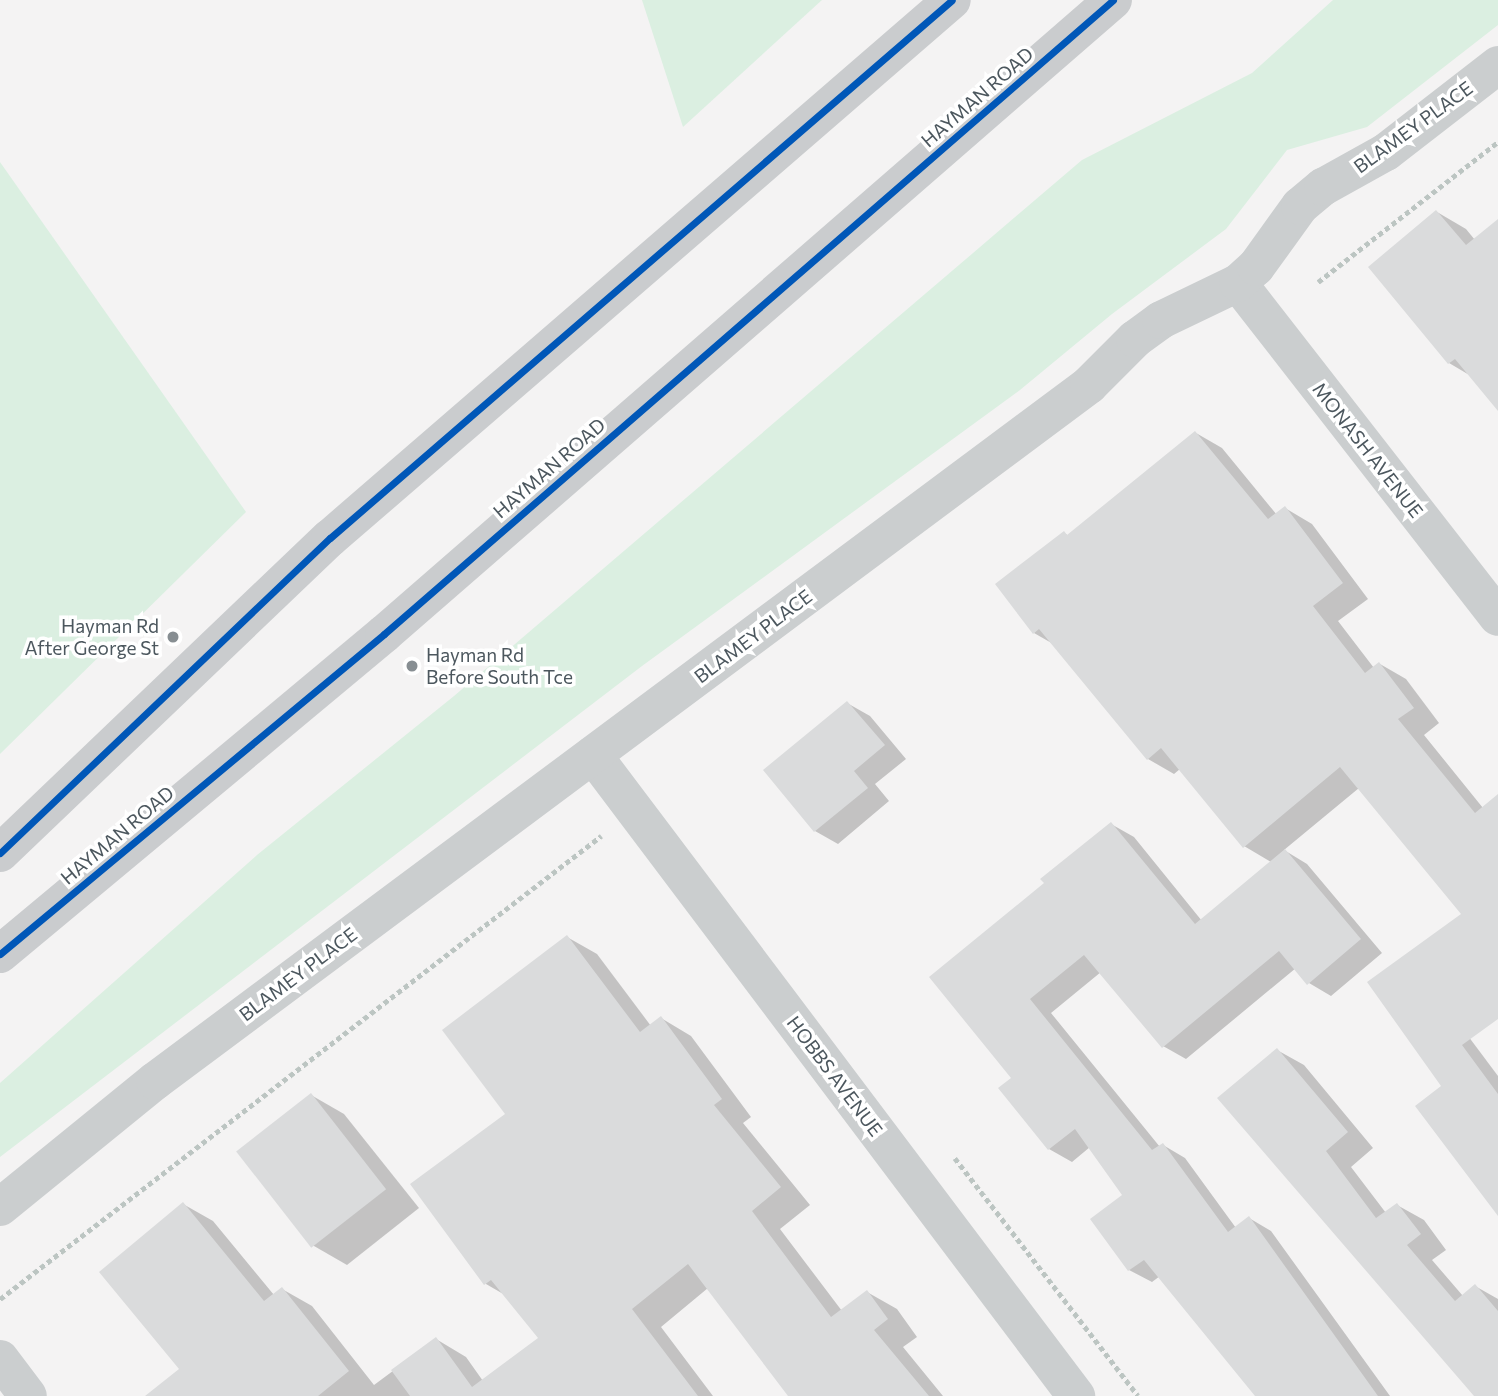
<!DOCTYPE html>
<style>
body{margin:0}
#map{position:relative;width:1498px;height:1396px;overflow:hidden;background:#f4f3f3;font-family:Commissioner,sans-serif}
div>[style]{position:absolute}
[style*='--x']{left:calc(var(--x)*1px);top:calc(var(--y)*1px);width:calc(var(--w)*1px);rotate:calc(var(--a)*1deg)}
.green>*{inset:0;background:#dbefe1}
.shadow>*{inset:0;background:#0003}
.building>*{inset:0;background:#dadbdc;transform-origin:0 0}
.path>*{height:4.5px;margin-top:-2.25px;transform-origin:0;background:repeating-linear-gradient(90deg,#bcc5c2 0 5px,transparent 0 8.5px)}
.street>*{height:38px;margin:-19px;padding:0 19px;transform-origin:19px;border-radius:19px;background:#cbcecf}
.primary>*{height:38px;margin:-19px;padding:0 19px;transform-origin:19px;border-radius:19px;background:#caccce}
.cycleway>*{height:7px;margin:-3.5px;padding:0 3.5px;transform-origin:3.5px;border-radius:3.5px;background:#0057b8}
.dots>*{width:19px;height:19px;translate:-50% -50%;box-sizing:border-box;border:4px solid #fff;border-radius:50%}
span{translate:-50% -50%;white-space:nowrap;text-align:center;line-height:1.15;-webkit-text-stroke:7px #fff;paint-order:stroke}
.street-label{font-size:19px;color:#4c575e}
.poi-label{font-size:19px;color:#4c575e}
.right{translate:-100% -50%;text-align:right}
.left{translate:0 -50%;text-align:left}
</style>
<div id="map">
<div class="green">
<i style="clip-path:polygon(642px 0,822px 0,683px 127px)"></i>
<i style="clip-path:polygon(1333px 0,1498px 0,1498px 25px,1367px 127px,1287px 150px,1226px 229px,1112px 314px,1020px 390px,642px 666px,0 1157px,0 1083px,257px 855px,454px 696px,1082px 160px,1252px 73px)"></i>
<i style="clip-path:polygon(0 162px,246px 512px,0 754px)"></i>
</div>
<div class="shadow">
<i style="clip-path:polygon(1437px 212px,1466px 229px,1475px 240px,1498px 221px,1498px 408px,1471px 376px,1449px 363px)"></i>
<i style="clip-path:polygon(1196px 433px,1222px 448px,1277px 515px,1285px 508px,1312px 524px,1368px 599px,1338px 621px,1374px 668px,1380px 664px,1406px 679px,1439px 723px,1424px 735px,1483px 808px,1498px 810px,1498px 985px,1463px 914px,1359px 788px,1284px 850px,1307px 864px,1382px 953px,1331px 996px,1309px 983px,1296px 968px,1186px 1059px,1163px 1046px,1101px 972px,1051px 1013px,1160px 1147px,1163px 1145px,1185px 1158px,1236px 1228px,1249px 1218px,1271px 1231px,1390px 1396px,1257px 1396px,1160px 1276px,1152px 1282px,1129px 1270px,1125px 1196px,1090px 1147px,1072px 1162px,1049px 1149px,1000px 1088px,1013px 1078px,1046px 884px,1111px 824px,1134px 837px,1202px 921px,1271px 862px,1244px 846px,1180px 769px,1174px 774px,1148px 759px,1055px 645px,1034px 633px,1064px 533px,1069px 536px)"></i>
<i style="clip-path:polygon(847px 703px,870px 716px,906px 759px,875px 784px,889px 801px,838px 844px,815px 831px,765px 771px)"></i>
<i style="clip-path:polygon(567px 937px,597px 954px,651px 1026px,661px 1018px,691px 1036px,751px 1117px,743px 1123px,810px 1205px,780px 1229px,842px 1311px,867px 1292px,897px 1309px,917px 1337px,903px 1347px,943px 1396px,790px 1396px,708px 1288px,661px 1327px,713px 1396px,178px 1396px,181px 1369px,183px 1204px,213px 1221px,274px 1295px,282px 1289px,312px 1306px,374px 1385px,436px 1339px,466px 1357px,483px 1381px,540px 1339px,505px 1295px,486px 1284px,508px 1115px)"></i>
<i style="clip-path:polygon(1424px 977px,1498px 1076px,1498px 1213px,1444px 1087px)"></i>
<i style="clip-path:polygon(1277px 1050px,1304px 1065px,1373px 1148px,1351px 1167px,1386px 1213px,1397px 1205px,1424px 1220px,1446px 1250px,1432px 1260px,1463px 1296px,1475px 1286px,1498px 1299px,1498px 1396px,1476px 1396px,1219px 1098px)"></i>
<i style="clip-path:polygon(311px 1095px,344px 1114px,419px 1208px,347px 1265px,314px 1246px,240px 1152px)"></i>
</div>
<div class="building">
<i style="clip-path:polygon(1436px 210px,1466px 245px,1498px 219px,1498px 411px,1455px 359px,1448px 364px,1368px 267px)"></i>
<i style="clip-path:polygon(1195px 431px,1268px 519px,1285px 506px,1343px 583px,1313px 606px,1365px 673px,1379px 662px,1414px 708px,1398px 719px,1475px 813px,1498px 794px,1498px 1019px,1462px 1045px,1498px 1094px,1498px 1216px,1415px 1106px,1441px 1086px,1367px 982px,1461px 914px,1340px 767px,1243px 848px,1161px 748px,1147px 760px,1039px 629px,1033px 634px,995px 584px,1064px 531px,1067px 535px)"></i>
<i style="clip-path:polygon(847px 701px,885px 745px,854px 771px,868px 788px,814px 832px,763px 770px)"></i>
<i style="clip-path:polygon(1111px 822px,1195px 924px,1285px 849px,1361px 939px,1307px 985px,1279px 951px,1162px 1048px,1084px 955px,1030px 999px,1152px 1150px,1163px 1143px,1228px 1232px,1249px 1216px,1378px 1396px,1255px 1396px,1144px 1260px,1128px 1271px,1090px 1219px,1122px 1195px,1075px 1129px,1048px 1150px,998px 1088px,1011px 1078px,929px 977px,1044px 883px,1040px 879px)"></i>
<i style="clip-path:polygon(567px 935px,640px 1032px,661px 1016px,722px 1099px,714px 1105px,781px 1187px,752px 1211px,831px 1317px,867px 1290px,888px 1319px,874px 1330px,929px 1396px,788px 1396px,688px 1264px,632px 1309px,698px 1396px,410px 1396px,391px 1370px,436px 1337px,472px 1387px,538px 1338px,491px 1280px,484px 1285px,410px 1184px,505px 1114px,442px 1030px)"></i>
<i style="clip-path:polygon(1277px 1048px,1348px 1132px,1326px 1151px,1376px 1218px,1397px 1203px,1421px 1234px,1407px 1245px,1455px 1301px,1475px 1284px,1498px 1311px,1498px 1396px,1474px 1396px,1217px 1098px)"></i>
<i style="left:311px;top:1093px;width:122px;height:95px;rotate:52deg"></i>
<i style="clip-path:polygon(183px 1202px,264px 1301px,282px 1287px,349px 1371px,318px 1396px,145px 1396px,179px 1369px,99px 1272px)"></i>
</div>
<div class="path">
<i style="--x:1318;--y:282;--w:228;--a:-37.9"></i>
<i style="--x:955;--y:1158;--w:300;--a:52.4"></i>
<i style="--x:0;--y:1299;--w:759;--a:-37.61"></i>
</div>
<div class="street">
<i style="--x:1238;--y:283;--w:423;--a:52.1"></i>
<i style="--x:593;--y:755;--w:803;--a:53"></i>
<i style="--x:0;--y:1207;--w:200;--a:-39.1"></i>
<i style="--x:155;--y:1081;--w:1165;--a:-36.69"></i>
<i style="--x:1089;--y:385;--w:65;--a:-45"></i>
<i style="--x:1135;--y:339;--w:32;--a:-36"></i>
<i style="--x:1161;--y:320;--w:85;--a:-25.7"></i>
<i style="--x:1238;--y:283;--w:24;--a:-42"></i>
<i style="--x:1256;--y:267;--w:75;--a:-54.2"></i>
<i style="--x:1300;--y:206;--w:30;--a:-40"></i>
<i style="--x:1323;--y:187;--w:72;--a:-29.1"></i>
<i style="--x:1386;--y:152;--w:142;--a:-37.8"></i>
<i style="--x:0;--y:1359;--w:46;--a:52.9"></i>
</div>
<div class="primary">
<i style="--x:0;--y:853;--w:456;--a:-43.7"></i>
<i style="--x:330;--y:538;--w:822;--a:-40.86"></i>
<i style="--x:0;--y:954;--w:500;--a:-39.8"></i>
<i style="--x:384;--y:634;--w:966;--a:-41.01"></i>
</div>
<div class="cycleway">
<i style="--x:0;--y:853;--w:456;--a:-43.7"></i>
<i style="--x:330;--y:538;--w:822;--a:-40.86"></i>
<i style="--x:0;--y:954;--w:500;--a:-39.8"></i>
<i style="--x:384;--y:634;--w:966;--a:-41.01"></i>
</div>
<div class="dots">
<i style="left:173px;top:637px;background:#878e92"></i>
<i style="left:412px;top:666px;background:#878e92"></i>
</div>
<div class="street-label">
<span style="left:977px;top:97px;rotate:-41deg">HAYMAN ROAD</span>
<span style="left:1413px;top:127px;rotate:-36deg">BLAMEY PLACE</span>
<span style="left:1368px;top:450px;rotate:52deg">MONASH AVENUE</span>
<span style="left:549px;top:468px;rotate:-41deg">HAYMAN ROAD</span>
<span style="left:753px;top:636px;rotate:-37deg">BLAMEY PLACE</span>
<span style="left:117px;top:835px;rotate:-40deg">HAYMAN ROAD</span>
<span style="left:298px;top:974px;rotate:-37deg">BLAMEY PLACE</span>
<span style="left:835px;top:1076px;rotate:53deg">HOBBS AVENUE</span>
</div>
<div class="poi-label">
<span class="right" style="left:159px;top:637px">Hayman Rd<br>After George St</span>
<span class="left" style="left:426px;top:666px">Hayman Rd<br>Before South Tce</span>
</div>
</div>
